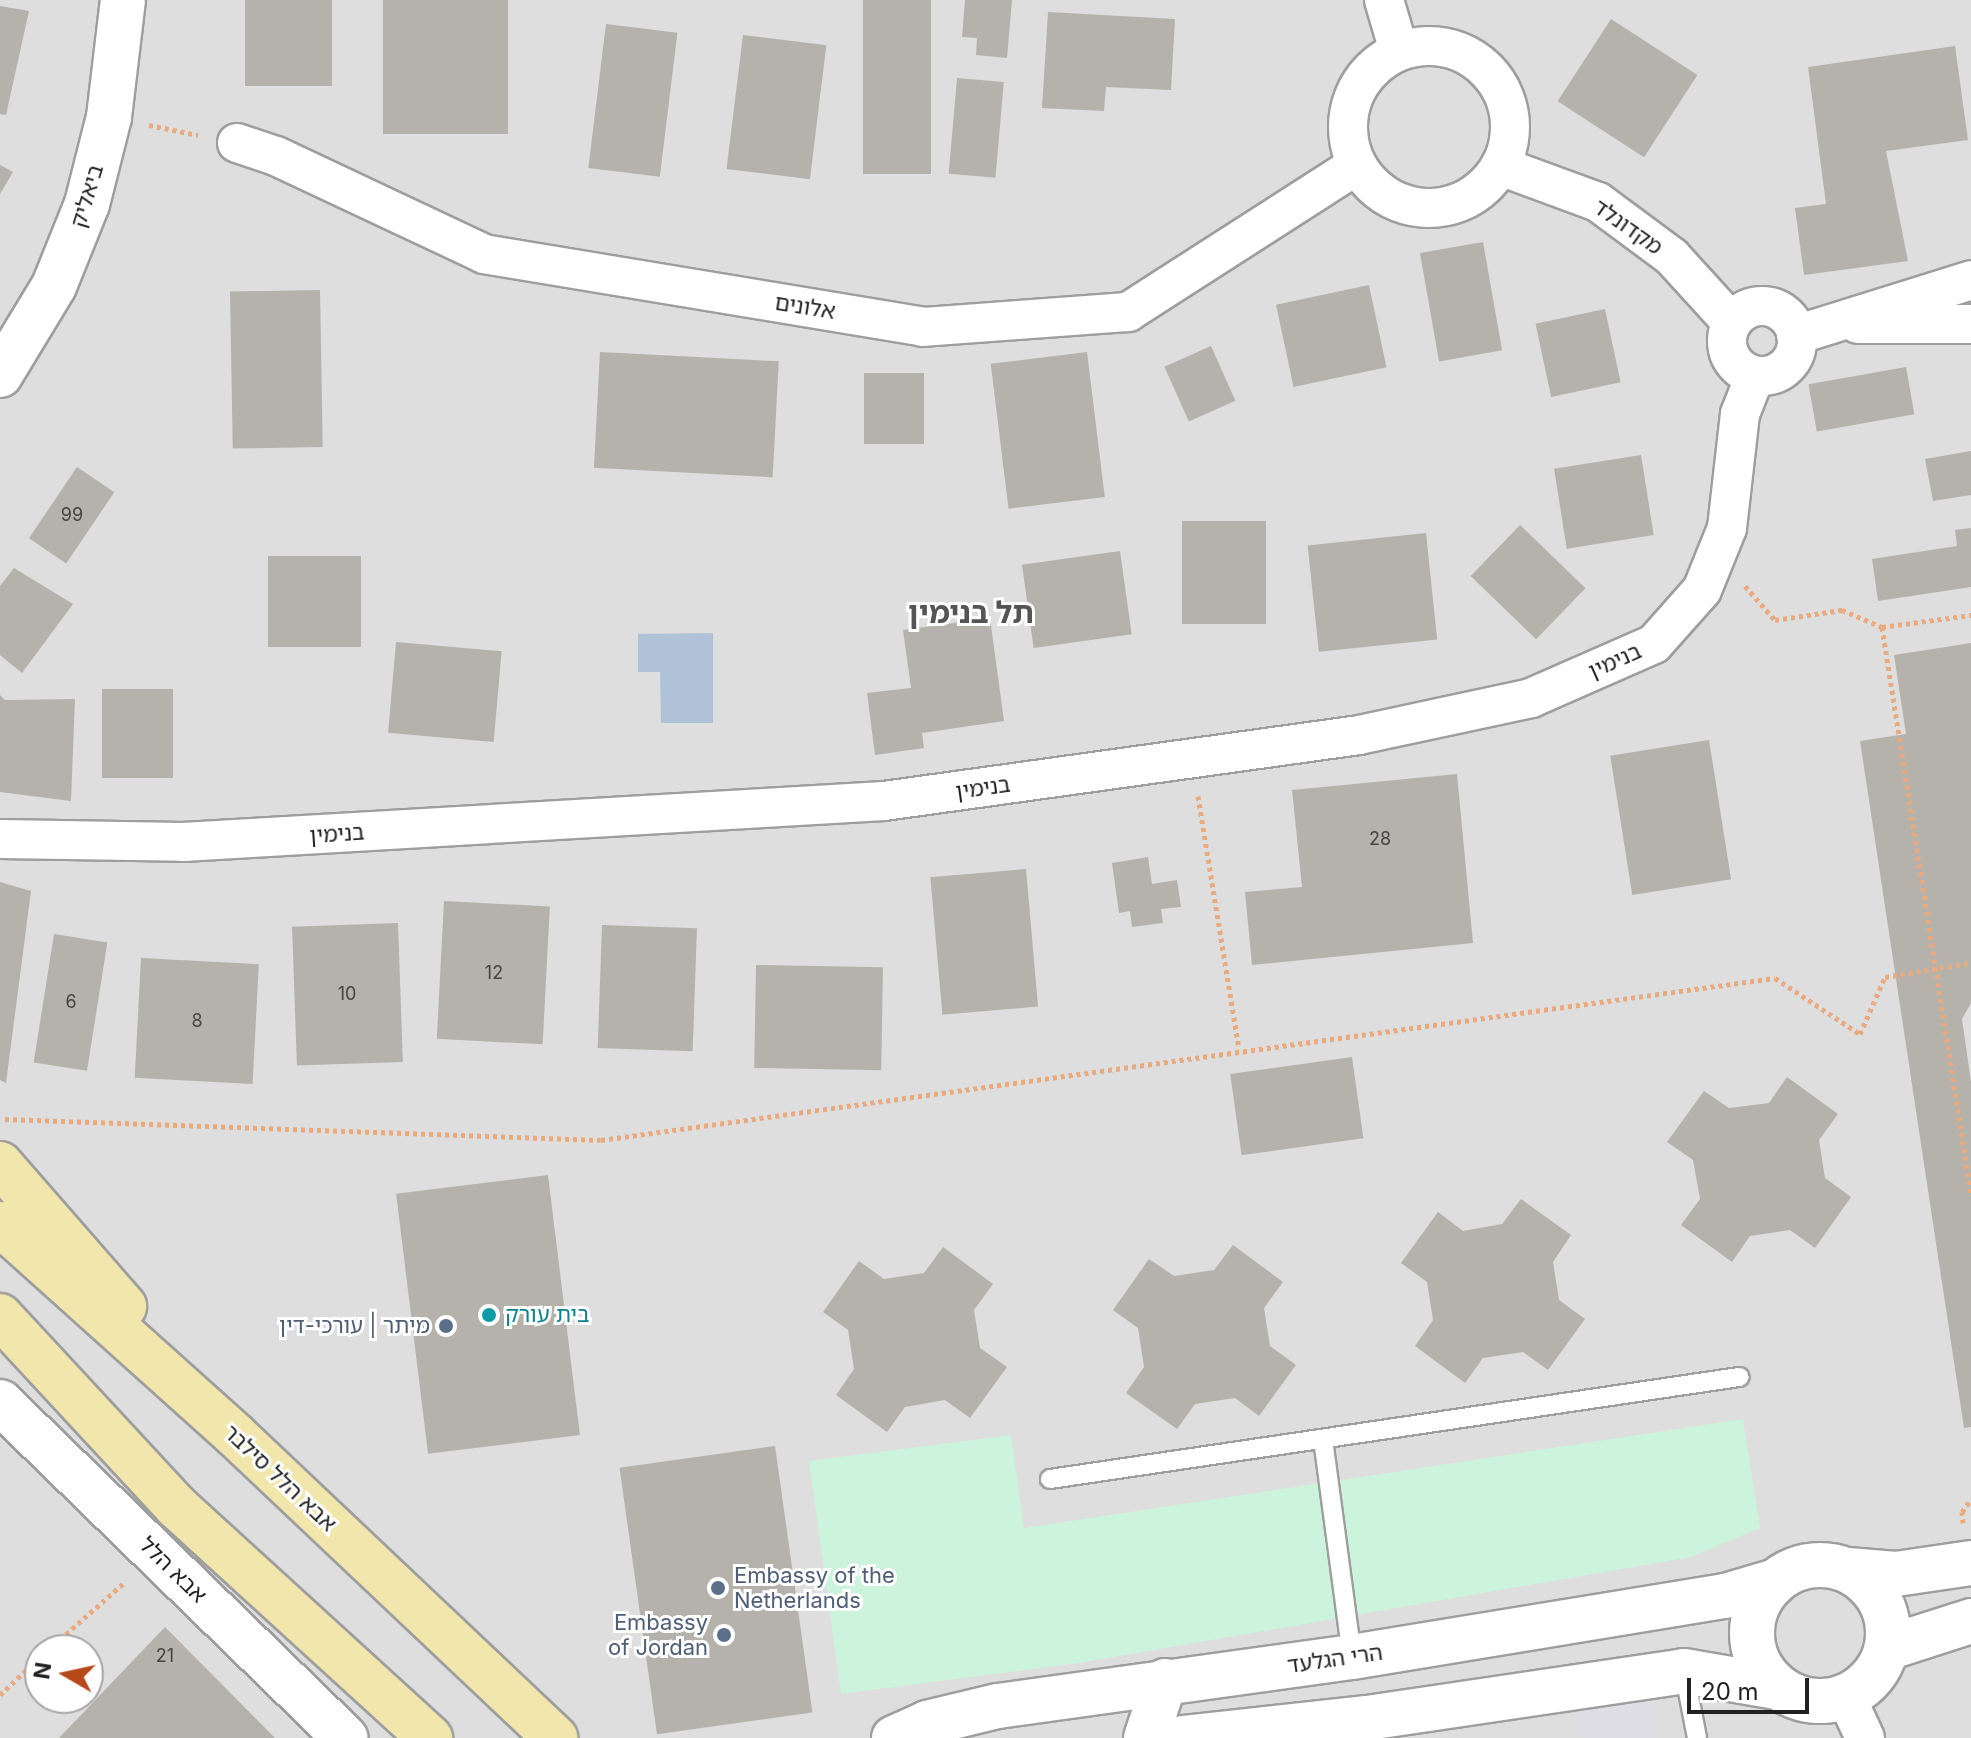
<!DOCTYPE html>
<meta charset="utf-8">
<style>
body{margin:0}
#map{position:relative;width:1971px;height:1738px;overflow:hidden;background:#f0efe8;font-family:Inter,"Noto Sans Hebrew",sans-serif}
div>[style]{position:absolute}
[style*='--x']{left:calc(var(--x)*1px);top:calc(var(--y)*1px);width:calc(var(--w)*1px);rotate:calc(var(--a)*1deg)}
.residential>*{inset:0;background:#dedede}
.park>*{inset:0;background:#ccf3db}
.plaza>*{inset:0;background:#dfdde5}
.water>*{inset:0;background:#afc2d8}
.building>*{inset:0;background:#b5b2ab;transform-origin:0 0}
.path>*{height:5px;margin-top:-2.5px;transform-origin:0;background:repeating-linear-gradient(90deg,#e9aa80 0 4px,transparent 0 8px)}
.roads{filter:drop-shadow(2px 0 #9e9e9e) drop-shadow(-2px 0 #9e9e9e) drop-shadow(0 2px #9e9e9e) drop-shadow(0 -2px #9e9e9e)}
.service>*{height:18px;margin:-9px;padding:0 9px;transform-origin:9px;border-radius:9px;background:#fff}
.minor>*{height:38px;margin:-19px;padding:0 19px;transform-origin:19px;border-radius:19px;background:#fff}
.minor>.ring{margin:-19px;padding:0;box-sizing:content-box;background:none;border:38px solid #fff;border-radius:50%}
.tertiary>*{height:44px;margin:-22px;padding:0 22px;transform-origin:22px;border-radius:22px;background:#fff}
.tertiary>.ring{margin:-22px;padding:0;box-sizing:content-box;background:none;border:44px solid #fff;border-radius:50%}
.primary>*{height:44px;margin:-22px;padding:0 22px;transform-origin:22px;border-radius:22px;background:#f1e7ac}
.dots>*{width:22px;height:22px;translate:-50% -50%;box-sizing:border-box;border:4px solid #fff;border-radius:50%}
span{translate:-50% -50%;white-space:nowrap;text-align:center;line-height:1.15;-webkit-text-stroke:6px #fff;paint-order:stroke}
.number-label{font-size:18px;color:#464544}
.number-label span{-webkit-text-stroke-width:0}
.street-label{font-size:22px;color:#212121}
.culture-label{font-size:22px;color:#0d838f}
.left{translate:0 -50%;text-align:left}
.service-label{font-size:22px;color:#4e5e75}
.right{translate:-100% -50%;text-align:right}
.district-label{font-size:30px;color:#545454;font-weight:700}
.north{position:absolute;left:24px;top:1634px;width:80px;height:80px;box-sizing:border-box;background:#fff;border:2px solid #a6a6a6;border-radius:50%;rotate:279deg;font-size:22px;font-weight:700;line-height:32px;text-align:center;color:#212121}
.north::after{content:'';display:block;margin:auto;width:28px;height:36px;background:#b7481a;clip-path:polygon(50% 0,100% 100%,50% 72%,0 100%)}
.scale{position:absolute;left:1687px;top:1678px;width:122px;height:36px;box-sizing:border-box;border:4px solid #212121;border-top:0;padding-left:10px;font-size:24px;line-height:28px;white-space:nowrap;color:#212121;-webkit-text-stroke:6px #fff;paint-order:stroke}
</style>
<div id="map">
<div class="residential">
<i style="clip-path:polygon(evenodd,0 0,1971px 0,1971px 1738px,0 1738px,0 0,40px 1650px,88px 1650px,88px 1698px,40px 1698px,40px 1650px)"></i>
</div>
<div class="park">
<i style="clip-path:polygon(1743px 1419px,1760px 1528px,1691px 1557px,1079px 1663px,841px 1694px,809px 1461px,1011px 1435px,1024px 1528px)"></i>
</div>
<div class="plaza">
<i style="clip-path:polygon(1648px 1675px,1657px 1738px,1582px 1738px,1574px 1690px)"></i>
</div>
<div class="water">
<i style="clip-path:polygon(713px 633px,713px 723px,661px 723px,660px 672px,638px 672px,638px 634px)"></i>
</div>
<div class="building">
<i style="left:245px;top:0;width:87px;height:86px"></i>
<i style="left:383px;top:0;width:125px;height:134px"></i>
<i style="left:863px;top:0;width:68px;height:174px"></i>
<i style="clip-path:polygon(965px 0,1012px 0,1007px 58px,976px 55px,977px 38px,962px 37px)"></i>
<i style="clip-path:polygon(0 6px,29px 11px,6px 115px,0 114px)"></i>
<i style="clip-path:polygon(1048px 12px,1175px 19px,1171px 90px,1106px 87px,1104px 111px,1042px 108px)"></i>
<i style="left:1611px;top:19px;width:103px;height:98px;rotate:33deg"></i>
<i style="left:606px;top:24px;width:72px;height:145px;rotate:7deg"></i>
<i style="left:743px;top:35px;width:84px;height:135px;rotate:7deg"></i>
<i style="clip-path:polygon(1955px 46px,1968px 140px,1886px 151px,1908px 261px,1804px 275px,1795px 208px,1826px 204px,1808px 67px)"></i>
<i style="left:957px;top:78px;width:47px;height:96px;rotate:5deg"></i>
<i style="clip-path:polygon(0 165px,13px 172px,0 194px)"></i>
<i style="left:1483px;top:242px;width:110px;height:64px;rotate:80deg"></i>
<i style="left:1369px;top:285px;width:84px;height:95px;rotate:78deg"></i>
<i style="left:320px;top:290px;width:157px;height:90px;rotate:89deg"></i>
<i style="left:1605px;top:309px;width:75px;height:71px;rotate:78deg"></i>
<i style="left:1211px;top:346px;width:60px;height:51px;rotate:66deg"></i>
<i style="left:600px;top:352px;width:179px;height:116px;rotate:3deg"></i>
<i style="left:1087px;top:352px;width:146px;height:97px;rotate:83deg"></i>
<i style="left:1906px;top:367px;width:48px;height:99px;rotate:80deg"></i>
<i style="left:864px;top:373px;width:60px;height:71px"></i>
<i style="clip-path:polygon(1971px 451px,1971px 495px,1933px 501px,1925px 459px)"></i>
<i style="left:1641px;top:455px;width:81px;height:88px;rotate:81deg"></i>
<i style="left:77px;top:467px;width:45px;height:86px;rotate:34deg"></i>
<i style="left:1182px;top:521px;width:84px;height:103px"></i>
<i style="left:1520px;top:525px;width:91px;height:71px;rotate:44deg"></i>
<i style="clip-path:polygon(1971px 528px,1971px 587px,1878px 601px,1872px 559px,1957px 546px,1955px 530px)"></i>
<i style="left:1426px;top:533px;width:107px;height:119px;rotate:84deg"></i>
<i style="left:1120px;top:551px;width:84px;height:99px;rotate:82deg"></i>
<i style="left:268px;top:556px;width:93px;height:91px"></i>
<i style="clip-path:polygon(14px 568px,73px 604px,22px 673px,0 655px,0 586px)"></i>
<i style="clip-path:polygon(990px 618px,1004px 721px,922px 733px,924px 748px,875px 755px,867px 693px,911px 688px,903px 630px)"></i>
<i style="left:396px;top:642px;width:106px;height:91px;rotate:5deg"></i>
<i style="clip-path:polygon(1971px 643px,1971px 1003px,1962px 1019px,1971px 1082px,1971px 1427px,1964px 1428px,1860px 741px,1906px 734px,1894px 655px)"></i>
<i style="left:102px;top:689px;width:71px;height:89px"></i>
<i style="clip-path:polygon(0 695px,5px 700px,75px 699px,71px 801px,0 792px)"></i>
<i style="left:1709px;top:740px;width:141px;height:100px;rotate:81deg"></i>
<i style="clip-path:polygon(1457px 774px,1473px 943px,1252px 965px,1245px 892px,1302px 887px,1292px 790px)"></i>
<i style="clip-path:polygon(1148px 857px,1152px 884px,1177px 880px,1181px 907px,1161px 909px,1163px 923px,1132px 927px,1130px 911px,1119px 913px,1112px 863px)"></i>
<i style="left:1026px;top:869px;width:138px;height:96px;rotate:85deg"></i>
<i style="clip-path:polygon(0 882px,31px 891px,6px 1083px,0 1080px)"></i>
<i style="left:444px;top:901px;width:106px;height:138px;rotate:3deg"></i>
<i style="left:398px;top:923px;width:139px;height:106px;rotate:88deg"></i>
<i style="left:602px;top:925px;width:95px;height:123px;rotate:2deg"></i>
<i style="left:54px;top:934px;width:54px;height:130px;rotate:9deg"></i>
<i style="left:141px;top:958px;width:118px;height:120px;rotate:3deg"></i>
<i style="left:756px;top:965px;width:127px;height:103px;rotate:1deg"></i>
<i style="left:1352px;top:1057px;width:82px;height:123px;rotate:82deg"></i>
<i style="clip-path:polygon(1787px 1077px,1838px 1114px,1819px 1140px,1825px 1178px,1851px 1197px,1815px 1248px,1790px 1230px,1750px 1236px,1732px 1262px,1681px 1225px,1700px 1199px,1693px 1160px,1667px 1142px,1704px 1091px,1729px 1108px,1769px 1103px)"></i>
<i style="left:548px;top:1175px;width:262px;height:153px;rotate:83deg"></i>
<i style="clip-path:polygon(1521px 1199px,1571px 1235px,1553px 1262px,1559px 1300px,1585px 1319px,1548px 1370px,1523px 1352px,1483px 1358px,1465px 1383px,1415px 1346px,1433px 1320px,1427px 1282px,1401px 1263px,1438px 1212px,1463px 1231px,1502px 1224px)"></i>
<i style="clip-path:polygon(1233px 1245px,1283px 1282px,1264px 1308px,1270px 1346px,1296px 1365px,1259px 1416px,1235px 1398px,1195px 1404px,1177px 1429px,1126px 1393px,1144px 1367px,1138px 1328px,1113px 1310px,1149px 1259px,1174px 1276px,1214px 1270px)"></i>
<i style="clip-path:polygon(943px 1247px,993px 1284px,974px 1310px,980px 1348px,1007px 1367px,970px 1418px,945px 1400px,905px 1407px,887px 1432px,836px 1395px,854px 1369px,848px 1330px,823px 1312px,859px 1261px,884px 1279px,924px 1273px)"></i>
<i style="left:775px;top:1446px;width:269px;height:157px;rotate:82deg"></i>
<i style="clip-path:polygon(165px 1627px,275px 1738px,59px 1738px)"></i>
</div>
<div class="path">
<i style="--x:149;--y:125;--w:50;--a:11.5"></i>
<i style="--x:1745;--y:586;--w:45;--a:48.6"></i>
<i style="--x:1775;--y:620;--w:68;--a:-8.5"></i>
<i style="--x:1842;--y:610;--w:43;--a:23"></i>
<i style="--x:1882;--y:627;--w:90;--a:-7.7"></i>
<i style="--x:1882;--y:627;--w:574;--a:81.08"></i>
<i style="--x:1198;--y:796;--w:255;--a:80.8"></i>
<i style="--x:5;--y:1119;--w:596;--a:2.02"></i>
<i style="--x:601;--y:1140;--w:1185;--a:-7.86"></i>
<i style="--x:1775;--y:978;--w:102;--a:33.4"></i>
<i style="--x:1860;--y:1034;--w:62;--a:-66.3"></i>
<i style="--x:1885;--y:977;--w:87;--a:-9.2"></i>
<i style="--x:1963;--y:1523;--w:11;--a:-95"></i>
<i style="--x:1962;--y:1512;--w:16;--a:-55"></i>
<i style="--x:48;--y:1650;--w:104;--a:-41.5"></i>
<i style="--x:0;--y:1695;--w:55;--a:-43.5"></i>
</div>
<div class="roads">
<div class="service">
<i style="--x:1323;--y:1439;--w:220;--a:82.4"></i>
<i style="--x:1050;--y:1479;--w:697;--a:-8.42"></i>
<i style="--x:1684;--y:1671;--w:68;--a:79"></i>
</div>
<div class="minor">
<i style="--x:1384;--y:0;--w:53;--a:73.6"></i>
<i class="ring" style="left:1348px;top:46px;width:124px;height:124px"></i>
<i style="--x:237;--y:143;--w:41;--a:18.4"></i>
<i style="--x:276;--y:156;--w:230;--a:25.2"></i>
<i style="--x:484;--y:254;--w:445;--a:9.4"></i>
<i style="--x:923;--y:327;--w:206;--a:-4.2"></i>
<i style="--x:1128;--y:312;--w:272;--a:-32.7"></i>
<i style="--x:1500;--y:166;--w:104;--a:20.2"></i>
<i style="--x:1598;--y:202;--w:92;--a:36.6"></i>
<i style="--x:1672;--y:257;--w:89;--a:47.7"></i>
<i class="ring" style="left:1727px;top:306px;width:32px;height:32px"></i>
<i style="--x:1858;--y:324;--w:113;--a:0"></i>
<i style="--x:1796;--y:335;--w:183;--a:-17.4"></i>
<i style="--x:0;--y:839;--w:183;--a:0.9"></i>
<i style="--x:183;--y:842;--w:702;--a:-3.35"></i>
<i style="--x:884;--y:801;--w:480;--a:-7.9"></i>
<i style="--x:1359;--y:735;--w:176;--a:-12.1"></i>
<i style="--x:1531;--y:698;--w:134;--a:-23.7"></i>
<i style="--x:1654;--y:644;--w:72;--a:-48.4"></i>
<i style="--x:1702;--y:590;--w:67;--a:-68"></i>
<i style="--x:1727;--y:528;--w:115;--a:-83.5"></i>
<i style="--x:1740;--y:414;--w:41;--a:-68.5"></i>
<i style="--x:1846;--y:1697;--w:45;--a:65.1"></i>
</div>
<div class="tertiary">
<i style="--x:0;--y:375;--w:104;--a:-58.8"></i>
<i style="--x:54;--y:286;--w:88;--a:-68.1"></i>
<i style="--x:87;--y:204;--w:90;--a:-75.8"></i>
<i style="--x:109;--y:117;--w:118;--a:-83.2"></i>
<i style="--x:0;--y:1402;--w:482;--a:44.2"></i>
<i class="ring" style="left:1752px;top:1565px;width:92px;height:92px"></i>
<i style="--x:1848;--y:1570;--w:48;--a:4.8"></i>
<i style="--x:1896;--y:1574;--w:76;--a:-8.3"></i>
<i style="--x:1887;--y:1648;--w:88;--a:-17.8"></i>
<i style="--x:894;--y:1738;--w:36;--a:-24"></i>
<i style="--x:927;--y:1723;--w:73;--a:-13.5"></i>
<i style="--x:998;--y:1706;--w:357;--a:-7.9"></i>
<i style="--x:1352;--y:1657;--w:378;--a:-9.3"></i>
<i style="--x:1725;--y:1596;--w:53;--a:-16.4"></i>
<i style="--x:1146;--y:1738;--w:60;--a:-71.6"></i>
<i style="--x:1182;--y:1738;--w:186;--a:-6.2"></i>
<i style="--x:1367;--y:1718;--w:320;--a:-8.4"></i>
<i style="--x:1684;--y:1671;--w:94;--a:9.8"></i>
</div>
<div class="primary">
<i style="--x:0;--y:1164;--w:189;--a:48.9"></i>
<i style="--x:0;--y:1224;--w:316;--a:41.9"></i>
<i style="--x:235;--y:1435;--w:441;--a:43.4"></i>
<i style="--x:0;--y:1316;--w:260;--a:47.2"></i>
<i style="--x:177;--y:1507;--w:343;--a:42.4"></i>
</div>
</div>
<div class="dots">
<i style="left:489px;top:1315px;background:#0f9aa8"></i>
<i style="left:446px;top:1326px;background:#5c6f8a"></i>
<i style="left:718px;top:1588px;background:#5c6f8a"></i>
<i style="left:724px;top:1635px;background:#5c6f8a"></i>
</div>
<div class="number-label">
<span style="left:72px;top:515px">99</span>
<span style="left:1380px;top:839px">28</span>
<span style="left:494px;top:973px">12</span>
<span style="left:347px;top:994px">10</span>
<span style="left:71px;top:1002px">6</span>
<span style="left:197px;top:1021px">8</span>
<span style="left:165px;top:1656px">21</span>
</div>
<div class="street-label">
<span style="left:87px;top:196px;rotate:-73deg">ביאליק</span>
<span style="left:1628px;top:227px;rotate:35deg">מקדונלד</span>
<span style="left:805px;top:307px;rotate:9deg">אלונים</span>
<span style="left:1615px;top:661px;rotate:-24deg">בנימין</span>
<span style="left:983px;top:788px;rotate:-8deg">בנימין</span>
<span style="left:337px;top:834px;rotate:-4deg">בנימין</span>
<span style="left:280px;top:1478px;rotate:43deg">אבא הלל סילבר</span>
<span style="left:173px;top:1570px;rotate:44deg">אבא הלל</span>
<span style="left:1335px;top:1659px;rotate:-8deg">הרי הגלעד</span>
</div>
<div class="culture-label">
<span class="left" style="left:505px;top:1315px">בית עורק</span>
</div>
<div class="service-label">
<span class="right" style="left:430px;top:1326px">מיתר | עורכי-דין</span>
<span class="left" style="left:734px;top:1588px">Embassy of the<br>Netherlands</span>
<span class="right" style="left:708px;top:1635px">Embassy<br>of Jordan</span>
</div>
<div class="district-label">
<span style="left:971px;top:612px">תל בנימין</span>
</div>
<div class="north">N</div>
<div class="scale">20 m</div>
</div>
